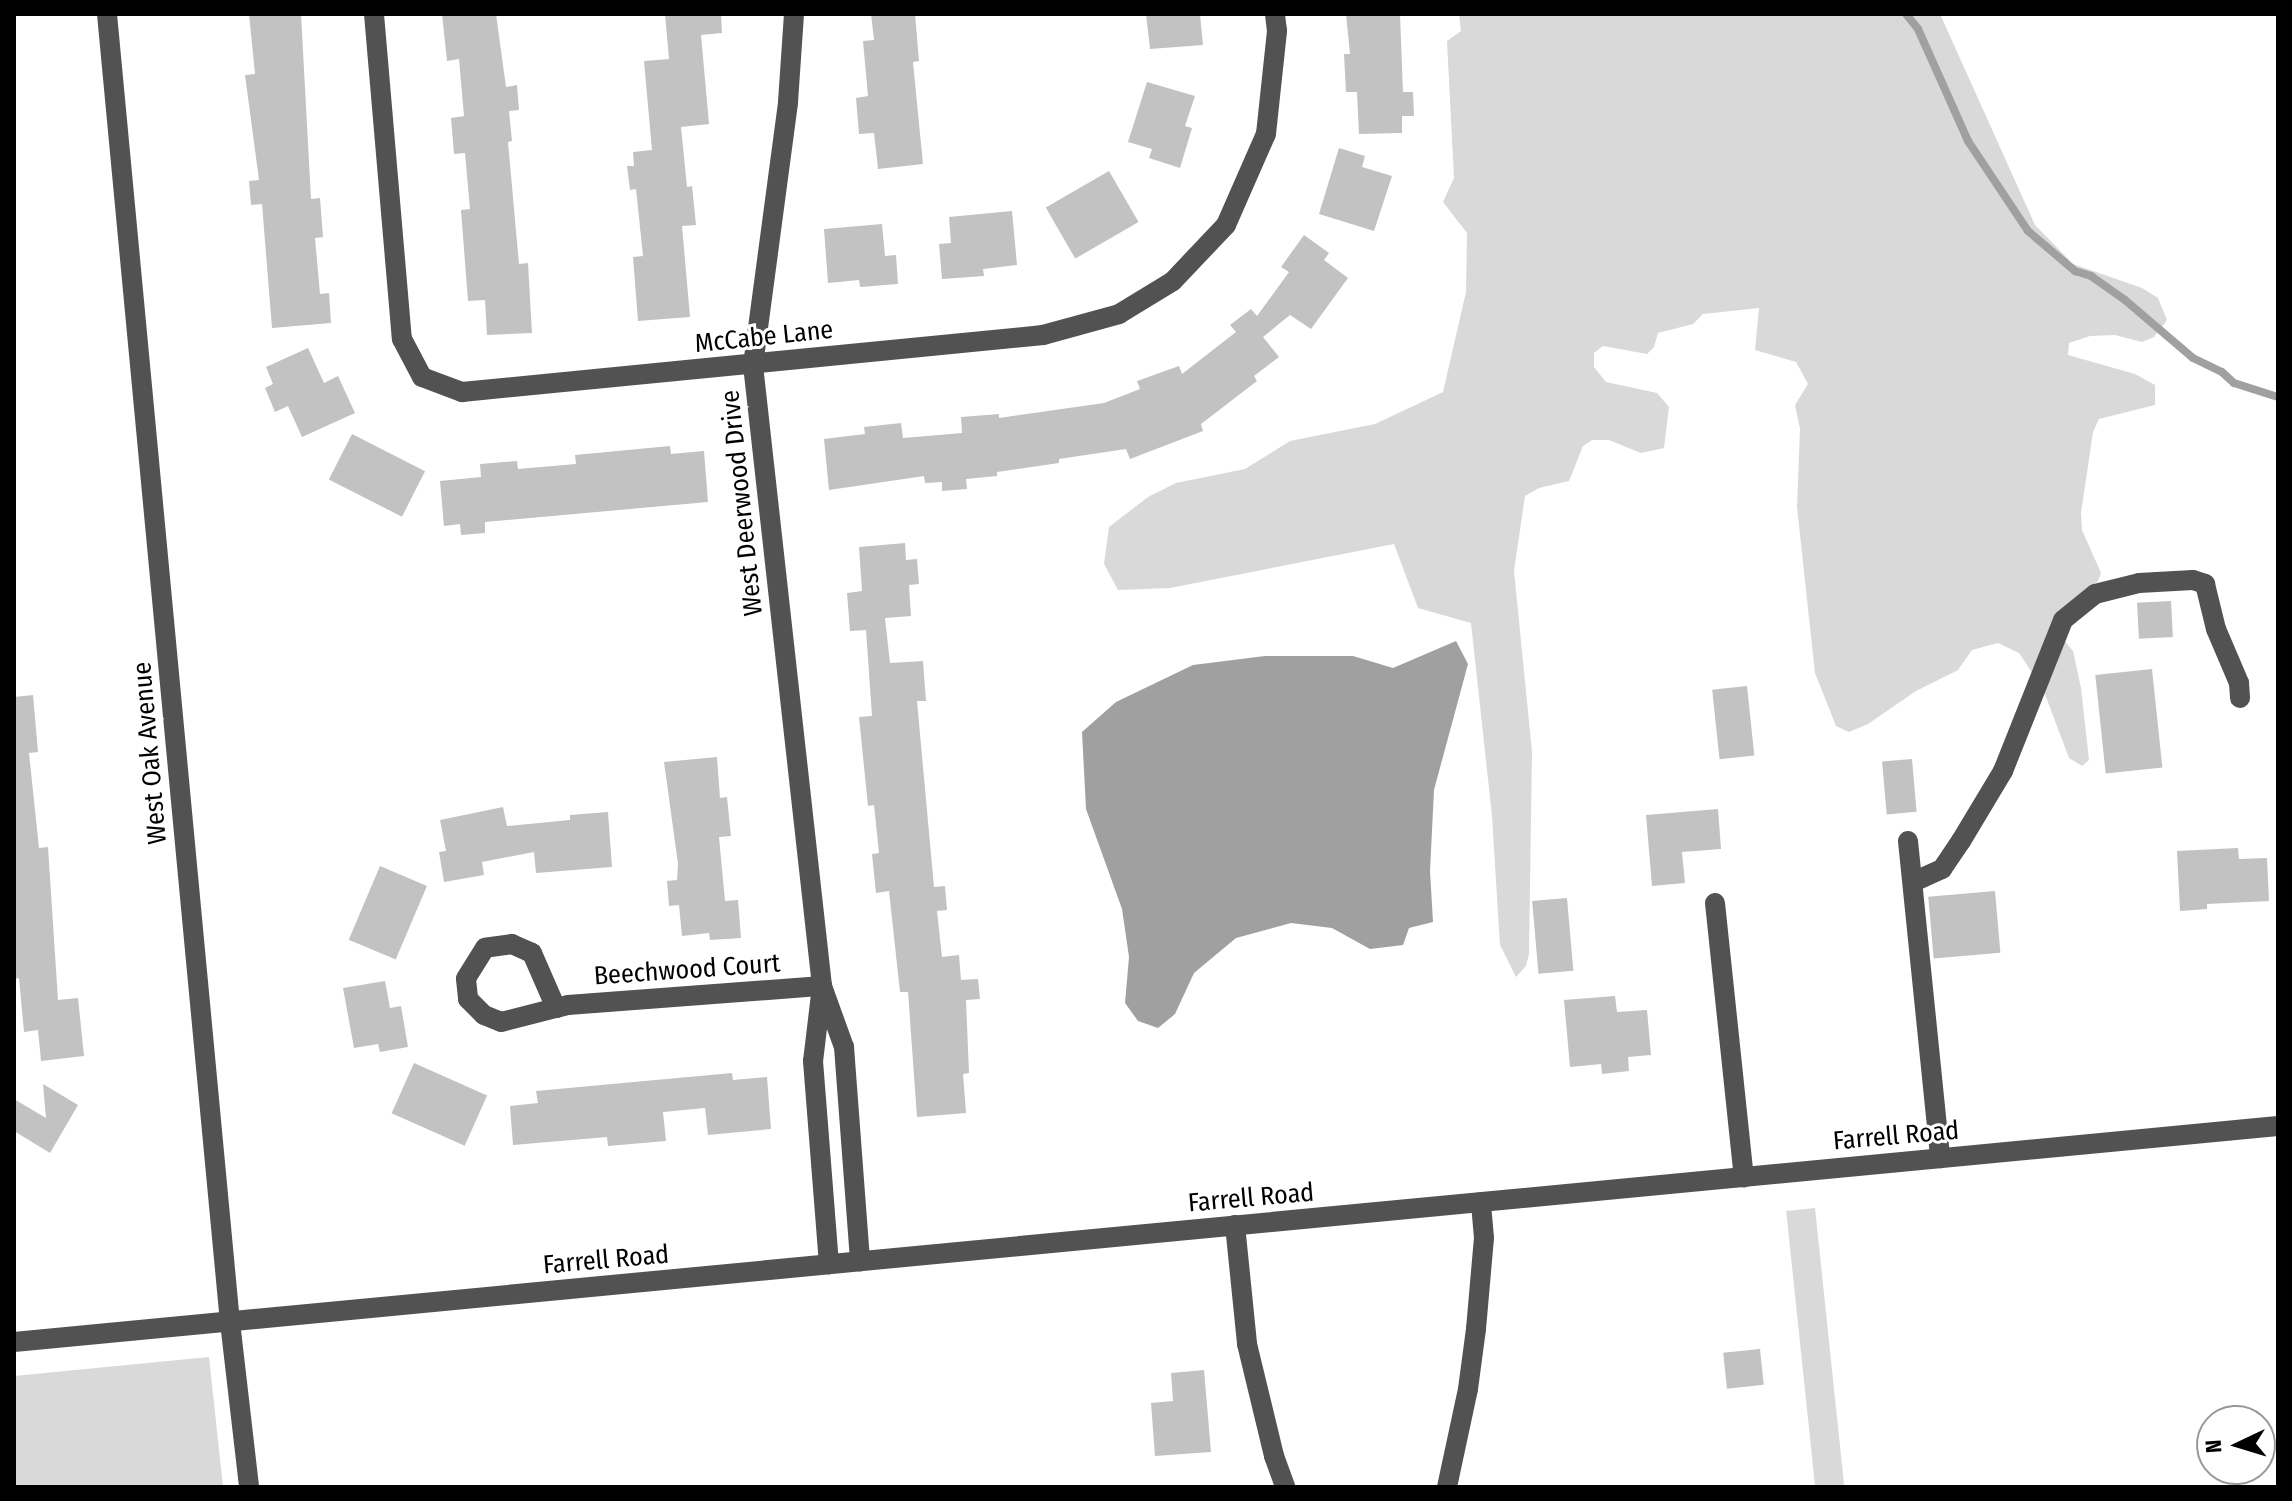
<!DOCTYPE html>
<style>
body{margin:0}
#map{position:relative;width:2292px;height:1501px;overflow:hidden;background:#fff;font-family:"Fira Sans Condensed",sans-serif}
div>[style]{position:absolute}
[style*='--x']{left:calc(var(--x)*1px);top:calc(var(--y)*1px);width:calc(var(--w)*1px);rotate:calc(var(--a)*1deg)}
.green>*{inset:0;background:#d9d9d9;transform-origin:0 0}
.water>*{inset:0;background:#a0a0a0}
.stream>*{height:8px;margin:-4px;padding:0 4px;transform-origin:4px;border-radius:4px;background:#a0a0a0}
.building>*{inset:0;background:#c2c2c2;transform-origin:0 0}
.minor>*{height:20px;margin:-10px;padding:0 10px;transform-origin:10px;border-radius:10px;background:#525252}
span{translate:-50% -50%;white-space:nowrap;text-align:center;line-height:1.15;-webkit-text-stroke:6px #fff;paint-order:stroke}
.street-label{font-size:26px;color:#000}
.frame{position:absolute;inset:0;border:16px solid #000;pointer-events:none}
.north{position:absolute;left:2196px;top:1405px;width:80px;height:80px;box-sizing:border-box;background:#fff;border:2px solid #999;border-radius:50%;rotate:266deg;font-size:22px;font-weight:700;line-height:32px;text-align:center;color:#000}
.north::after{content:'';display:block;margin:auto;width:28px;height:36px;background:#000;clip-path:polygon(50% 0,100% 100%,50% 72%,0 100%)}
</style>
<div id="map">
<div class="green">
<i style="clip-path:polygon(1459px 14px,1940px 14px,2035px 225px,2073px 264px,2142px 288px,2158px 298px,2167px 320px,2154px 337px,2142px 342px,2115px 335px,2090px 336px,2069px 343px,2068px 355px,2135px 374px,2155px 385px,2155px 405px,2099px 419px,2093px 432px,2081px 513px,2082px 530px,2101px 573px,2098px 581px,2083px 592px,2054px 628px,2073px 651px,2081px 688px,2089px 760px,2082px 766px,2069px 758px,2043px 689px,2019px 653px,1998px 643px,1972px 650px,1958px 670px,1916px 691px,1868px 724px,1849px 732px,1836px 726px,1815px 673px,1797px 507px,1800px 429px,1795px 405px,1808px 384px,1796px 362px,1755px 350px,1759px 308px,1703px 314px,1693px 324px,1658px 333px,1654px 347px,1647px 354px,1603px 346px,1594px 353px,1594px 367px,1606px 382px,1657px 393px,1669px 407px,1664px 448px,1641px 453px,1609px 440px,1592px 440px,1583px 446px,1569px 481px,1539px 488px,1525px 496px,1514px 571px,1532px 752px,1529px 954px,1526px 966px,1516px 977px,1500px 945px,1492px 816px,1471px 623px,1418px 608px,1394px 544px,1170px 588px,1118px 590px,1104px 564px,1109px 527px,1148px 497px,1176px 483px,1245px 469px,1290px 441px,1375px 424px,1443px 392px,1466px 292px,1467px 233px,1443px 202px,1454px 178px,1447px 41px,1461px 31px)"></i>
<i style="left:1815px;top:1208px;width:281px;height:29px;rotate:84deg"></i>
<i style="clip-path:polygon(209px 1357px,223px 1487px,14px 1487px,14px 1376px)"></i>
</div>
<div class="water">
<i style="clip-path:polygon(1456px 641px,1468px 664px,1434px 790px,1430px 871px,1433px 922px,1409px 928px,1403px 945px,1370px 949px,1332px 928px,1291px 923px,1236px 938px,1194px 973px,1175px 1014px,1158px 1028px,1138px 1021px,1125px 1003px,1129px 957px,1122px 909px,1086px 809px,1082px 732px,1116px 702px,1193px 665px,1265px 656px,1353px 656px,1393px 668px)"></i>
</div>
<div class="stream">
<i style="--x:1906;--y:14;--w:19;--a:51"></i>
<i style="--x:1918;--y:29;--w:123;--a:65.9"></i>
<i style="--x:1968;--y:141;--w:108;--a:56.3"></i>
<i style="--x:2028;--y:231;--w:62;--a:40.4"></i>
<i style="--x:2075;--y:271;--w:17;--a:17"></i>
<i style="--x:2091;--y:276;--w:42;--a:35.2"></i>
<i style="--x:2125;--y:300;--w:89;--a:40.5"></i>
<i style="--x:2193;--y:358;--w:32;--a:26"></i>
<i style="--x:2222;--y:372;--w:16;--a:43"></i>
<i style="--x:2234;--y:383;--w:46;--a:17.7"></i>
</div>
<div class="building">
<i style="clip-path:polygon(249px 14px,301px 14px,311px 199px,320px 198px,323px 237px,315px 238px,320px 294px,329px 293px,331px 323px,272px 328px,262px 204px,251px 205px,249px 181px,259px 180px,245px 75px,255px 74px)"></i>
<i style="clip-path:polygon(442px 14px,496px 14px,506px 87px,517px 85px,519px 110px,509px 111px,512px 141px,508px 142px,519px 264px,528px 263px,532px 333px,487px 335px,485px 300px,468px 301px,461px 210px,470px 209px,465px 153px,454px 154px,451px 118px,464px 116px,459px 59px,447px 61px)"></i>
<i style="clip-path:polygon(665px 14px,721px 14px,722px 33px,701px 35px,709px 124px,681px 127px,687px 187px,692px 186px,696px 225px,682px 226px,690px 317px,638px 321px,633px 257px,643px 256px,636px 189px,630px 190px,627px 166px,634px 166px,633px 152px,652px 150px,644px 61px,669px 59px)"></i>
<i style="clip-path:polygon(871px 14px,915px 14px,919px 61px,913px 62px,923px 164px,878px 169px,874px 133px,859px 134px,856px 98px,868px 96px,863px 41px,874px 40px)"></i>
<i style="clip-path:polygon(1146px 14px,1200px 14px,1203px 45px,1150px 49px)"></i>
<i style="clip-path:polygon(1346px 14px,1400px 14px,1403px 92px,1413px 92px,1414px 116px,1402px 116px,1402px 133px,1359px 134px,1357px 92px,1346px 92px,1344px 54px,1350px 54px)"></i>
<i style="clip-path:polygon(1147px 82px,1195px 96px,1185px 126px,1192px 128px,1180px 168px,1149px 158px,1152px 149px,1128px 142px)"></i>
<i style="clip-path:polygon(1339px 148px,1365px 156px,1362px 167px,1392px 176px,1374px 231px,1319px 214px)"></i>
<i style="left:1109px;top:171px;width:59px;height:73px;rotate:60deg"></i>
<i style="clip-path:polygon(1012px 211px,1017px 265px,983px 269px,984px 276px,942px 279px,939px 244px,951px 243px,949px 217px)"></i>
<i style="clip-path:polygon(882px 224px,885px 256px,896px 255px,898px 284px,860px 287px,859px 280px,828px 283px,824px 229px)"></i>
<i style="clip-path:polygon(1304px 235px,1329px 253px,1324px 260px,1348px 278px,1311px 329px,1290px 315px,1263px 337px,1279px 357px,1254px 376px,1257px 381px,1201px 424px,1203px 431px,1130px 459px,1126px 449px,1059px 459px,1059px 463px,997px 472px,997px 476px,966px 479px,967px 489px,942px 491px,942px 482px,925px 483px,924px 476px,829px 490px,824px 439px,865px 434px,864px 427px,901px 423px,903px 438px,962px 433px,961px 417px,999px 414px,999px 418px,1104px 403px,1140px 389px,1137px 381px,1179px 366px,1182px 374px,1236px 332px,1230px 325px,1251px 309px,1257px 316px,1289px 272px,1281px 267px)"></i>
<i style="clip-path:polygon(308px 348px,324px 383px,338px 376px,355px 413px,302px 437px,288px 406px,275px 412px,265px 388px,273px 384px,266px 367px)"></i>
<i style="left:352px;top:434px;width:82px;height:51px;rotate:27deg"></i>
<i style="clip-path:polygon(670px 446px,671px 454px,704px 451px,708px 502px,485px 522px,485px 533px,461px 535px,460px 524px,444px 526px,440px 481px,481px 477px,480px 464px,517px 461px,518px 469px,576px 464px,575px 455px)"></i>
<i style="clip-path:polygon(905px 543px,906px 560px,917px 559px,919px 584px,909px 585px,911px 616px,885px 618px,890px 663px,923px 661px,926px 701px,917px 701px,934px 887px,945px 886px,947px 910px,937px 911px,942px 957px,959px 955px,961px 980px,978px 979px,980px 999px,966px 1000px,969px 1073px,963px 1074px,966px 1113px,917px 1117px,908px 992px,900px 992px,889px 891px,876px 893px,872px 854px,879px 853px,874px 805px,868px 806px,859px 717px,872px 716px,866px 630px,850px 631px,847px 593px,862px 591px,859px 547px)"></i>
<i style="left:2171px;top:601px;width:36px;height:34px;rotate:87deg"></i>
<i style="left:2152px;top:669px;width:99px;height:57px;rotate:84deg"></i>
<i style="left:1747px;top:686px;width:70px;height:35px;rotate:84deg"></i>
<i style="clip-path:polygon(33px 695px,38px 752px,29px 753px,39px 848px,48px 847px,58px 1000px,78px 998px,84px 1056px,41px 1061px,38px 1030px,24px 1032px,19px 978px,14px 979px,14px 697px)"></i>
<i style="clip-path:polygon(717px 757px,720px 798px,727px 797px,731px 836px,719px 837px,725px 901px,738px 900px,741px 938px,710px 940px,709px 933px,682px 936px,679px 905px,669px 906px,667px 881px,677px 880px,678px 864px,664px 762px)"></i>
<i style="left:1912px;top:759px;width:53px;height:30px;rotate:85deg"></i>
<i style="clip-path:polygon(503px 807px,507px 826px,570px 820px,570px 815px,608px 812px,612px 867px,536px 873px,534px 852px,482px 862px,484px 875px,444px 882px,439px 852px,446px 851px,440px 820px)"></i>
<i style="clip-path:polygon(1718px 809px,1721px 849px,1682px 852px,1685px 883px,1652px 886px,1646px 815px)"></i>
<i style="clip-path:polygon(2238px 848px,2239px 859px,2267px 858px,2269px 901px,2207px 904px,2207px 909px,2180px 911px,2177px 851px)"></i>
<i style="left:380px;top:866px;width:51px;height:80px;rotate:23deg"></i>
<i style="left:1995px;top:891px;width:62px;height:67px;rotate:85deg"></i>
<i style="left:1567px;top:898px;width:73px;height:35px;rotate:85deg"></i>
<i style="clip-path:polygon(385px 981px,390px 1008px,401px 1006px,408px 1047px,380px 1052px,378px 1044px,354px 1048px,343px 988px)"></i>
<i style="clip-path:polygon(1615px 996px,1617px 1012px,1647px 1010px,1651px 1055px,1628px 1057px,1629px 1071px,1602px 1074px,1601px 1064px,1570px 1067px,1564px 1000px)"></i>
<i style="left:414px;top:1063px;width:80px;height:55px;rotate:24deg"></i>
<i style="clip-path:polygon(732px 1073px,733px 1080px,767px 1077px,771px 1129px,708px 1135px,705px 1108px,663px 1112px,666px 1141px,608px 1146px,607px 1137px,513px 1145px,510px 1106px,538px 1103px,536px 1091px)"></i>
<i style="clip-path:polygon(43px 1084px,78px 1105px,50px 1153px,14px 1131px,14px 1099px,46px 1118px)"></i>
<i style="left:1760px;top:1349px;width:36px;height:37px;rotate:84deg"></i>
<i style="clip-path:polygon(1204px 1370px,1211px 1452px,1155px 1456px,1151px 1403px,1173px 1401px,1171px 1373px)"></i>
</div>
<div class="minor">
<i style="--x:107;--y:14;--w:1314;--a:84.63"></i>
<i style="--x:230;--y:1322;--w:166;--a:83.4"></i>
<i style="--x:374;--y:14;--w:326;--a:85.1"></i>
<i style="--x:402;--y:339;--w:43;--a:62.2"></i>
<i style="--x:422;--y:377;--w:43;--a:20.6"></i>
<i style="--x:462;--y:392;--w:584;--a:-5.6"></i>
<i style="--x:1043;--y:335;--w:79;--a:-15.4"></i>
<i style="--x:1119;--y:314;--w:63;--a:-31.4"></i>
<i style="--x:1173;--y:281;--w:77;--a:-46.6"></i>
<i style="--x:1226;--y:225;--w:99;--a:-66.3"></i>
<i style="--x:1266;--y:134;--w:104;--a:-83.9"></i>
<i style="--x:1277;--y:31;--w:17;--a:-97"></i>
<i style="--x:794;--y:14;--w:89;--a:93.9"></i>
<i style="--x:788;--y:103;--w:264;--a:97.6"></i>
<i style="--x:753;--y:365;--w:625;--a:83.66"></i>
<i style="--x:822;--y:986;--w:76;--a:96.8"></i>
<i style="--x:813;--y:1061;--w:204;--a:85.5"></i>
<i style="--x:1908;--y:841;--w:319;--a:84.2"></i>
<i style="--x:1913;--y:882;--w:32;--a:-24"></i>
<i style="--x:1942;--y:869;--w:34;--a:-56"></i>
<i style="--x:1961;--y:841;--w:82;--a:-59"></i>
<i style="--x:2003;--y:771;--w:162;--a:-68.3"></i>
<i style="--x:2063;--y:620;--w:41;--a:-39.1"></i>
<i style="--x:2095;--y:594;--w:45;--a:-14"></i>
<i style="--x:2139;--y:583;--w:54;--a:-3.2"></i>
<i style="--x:2193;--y:580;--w:13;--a:18"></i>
<i style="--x:2205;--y:584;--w:46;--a:76.3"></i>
<i style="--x:2216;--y:629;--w:59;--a:66.9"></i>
<i style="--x:2239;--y:683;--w:15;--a:86"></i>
<i style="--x:1715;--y:903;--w:276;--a:84"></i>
<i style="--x:823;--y:989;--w:62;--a:70.1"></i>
<i style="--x:844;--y:1047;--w:215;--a:85.7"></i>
<i style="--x:556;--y:1008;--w:60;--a:-113.6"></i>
<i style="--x:532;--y:953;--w:22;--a:-156"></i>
<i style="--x:512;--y:944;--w:27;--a:172"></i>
<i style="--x:485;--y:948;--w:36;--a:122"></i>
<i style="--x:466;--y:979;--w:20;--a:84"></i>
<i style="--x:468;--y:999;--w:23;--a:45"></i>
<i style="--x:484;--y:1015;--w:18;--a:22"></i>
<i style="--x:501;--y:1022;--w:57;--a:-14.3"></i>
<i style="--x:556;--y:1008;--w:12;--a:-14"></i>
<i style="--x:568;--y:1005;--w:255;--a:-4.3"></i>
<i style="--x:1235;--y:1225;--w:120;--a:84.2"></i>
<i style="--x:1247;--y:1344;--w:115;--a:76.4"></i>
<i style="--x:1274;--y:1456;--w:33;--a:70"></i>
<i style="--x:14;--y:1342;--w:2274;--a:-5.45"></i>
<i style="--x:1447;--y:1487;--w:100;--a:-77.9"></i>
<i style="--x:1468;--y:1389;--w:61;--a:-82.4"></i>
<i style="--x:1476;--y:1329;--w:91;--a:-85"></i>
<i style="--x:1484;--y:1238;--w:36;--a:-95"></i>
</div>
<div class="street-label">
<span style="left:764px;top:337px;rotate:-6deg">McCabe Lane</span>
<span style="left:742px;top:503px;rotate:-96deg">West Deerwood Drive</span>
<span style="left:150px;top:753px;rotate:-95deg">West Oak Avenue</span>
<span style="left:687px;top:970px;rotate:-4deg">Beechwood Court</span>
<span style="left:1896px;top:1136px;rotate:-5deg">Farrell Road</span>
<span style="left:1251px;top:1198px;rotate:-5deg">Farrell Road</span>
<span style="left:606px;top:1260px;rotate:-5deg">Farrell Road</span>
</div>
<div class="frame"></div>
<div class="north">N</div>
</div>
